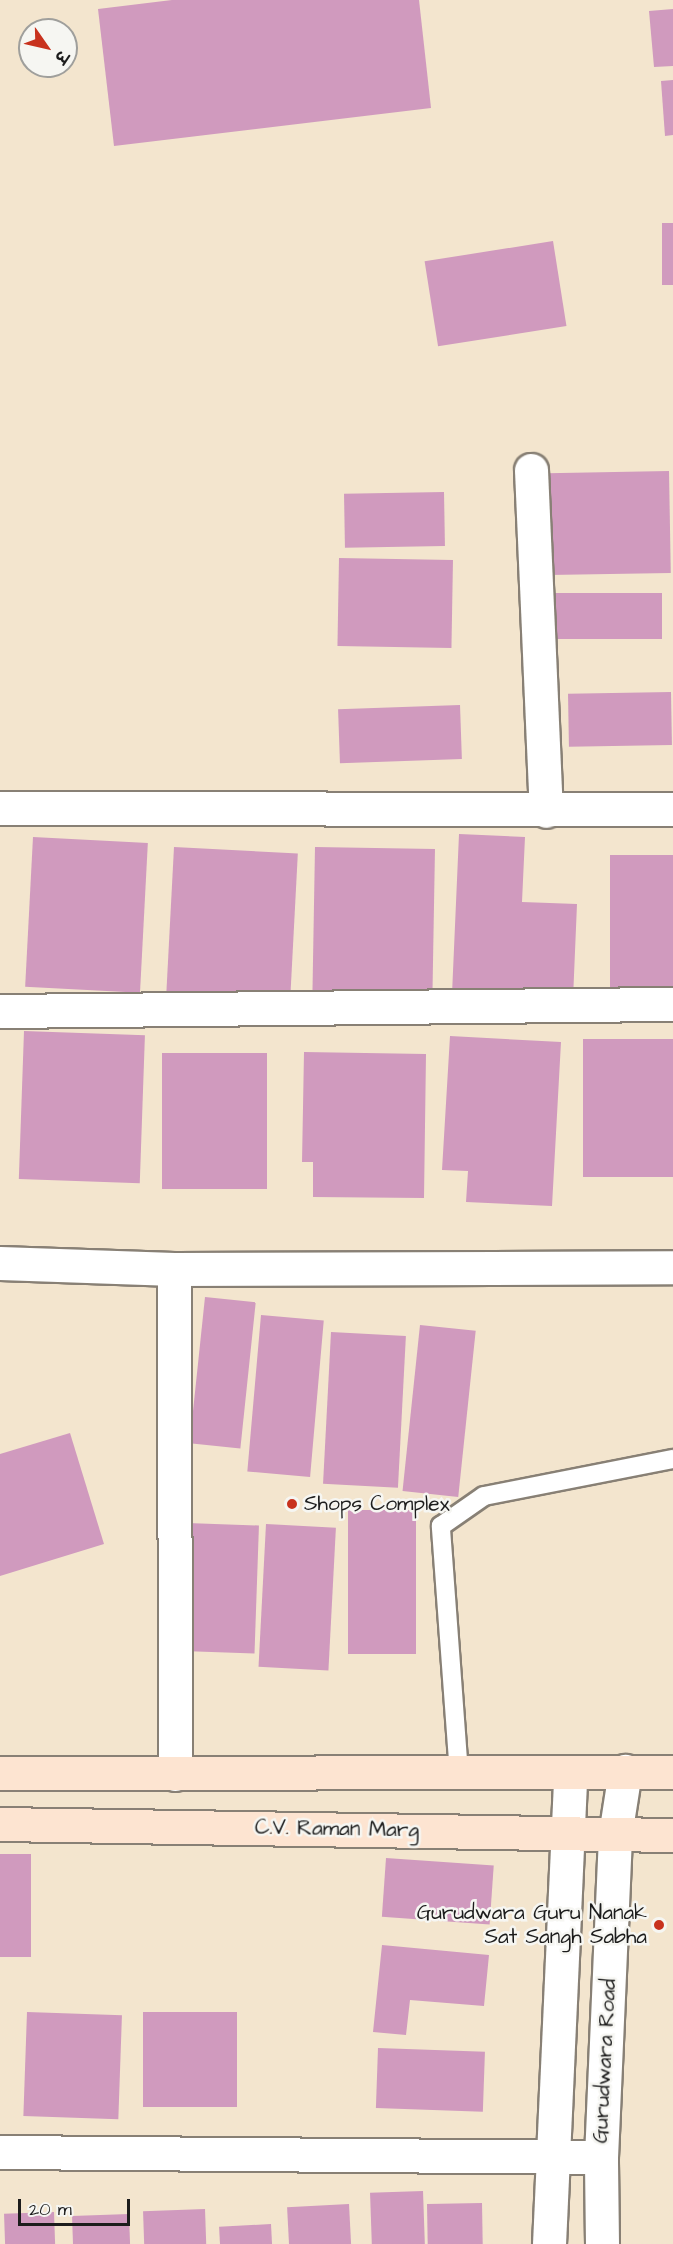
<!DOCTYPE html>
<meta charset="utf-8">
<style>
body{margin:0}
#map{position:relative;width:673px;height:2244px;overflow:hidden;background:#f3e5ce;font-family:"Architects Daughter","Playpen Sans Deva",sans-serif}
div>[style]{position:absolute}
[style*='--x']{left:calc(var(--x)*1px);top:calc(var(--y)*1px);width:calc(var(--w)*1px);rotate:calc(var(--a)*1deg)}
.building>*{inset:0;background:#d09abe;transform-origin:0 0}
.roads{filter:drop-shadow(2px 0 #888075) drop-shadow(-2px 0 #888075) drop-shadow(0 2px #888075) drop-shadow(0 -2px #888075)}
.service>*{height:18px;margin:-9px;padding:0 9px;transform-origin:9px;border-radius:9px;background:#fff}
.minor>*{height:33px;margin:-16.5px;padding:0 16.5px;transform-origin:16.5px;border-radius:16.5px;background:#fff}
.secondary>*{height:33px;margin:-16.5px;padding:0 16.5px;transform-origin:16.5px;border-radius:16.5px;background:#fde4d1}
.dots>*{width:16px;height:16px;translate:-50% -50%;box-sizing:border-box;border:3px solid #f6f6f2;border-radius:50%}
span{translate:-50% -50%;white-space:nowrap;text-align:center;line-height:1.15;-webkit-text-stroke:5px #f6f6f2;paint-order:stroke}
.poi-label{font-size:21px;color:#1c1c1c}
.left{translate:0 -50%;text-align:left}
.right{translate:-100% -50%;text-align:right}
.street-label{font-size:21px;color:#1c1c1c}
.north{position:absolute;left:18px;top:18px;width:60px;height:60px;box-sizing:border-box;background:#f6f6f2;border:2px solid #9f9f9c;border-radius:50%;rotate:124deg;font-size:16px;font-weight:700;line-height:24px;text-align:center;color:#1c1c1c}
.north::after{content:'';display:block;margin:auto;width:21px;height:27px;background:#c8321e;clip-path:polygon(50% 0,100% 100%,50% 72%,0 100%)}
.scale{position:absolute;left:18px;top:2199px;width:112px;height:27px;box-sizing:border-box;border:3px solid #1c1c1c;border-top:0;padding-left:8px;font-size:18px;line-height:21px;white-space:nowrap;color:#1c1c1c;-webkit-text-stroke:4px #f6f6f2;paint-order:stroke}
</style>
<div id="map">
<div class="building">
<i style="clip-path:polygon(172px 0,419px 0,431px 108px,114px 146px,98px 9px)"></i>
<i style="clip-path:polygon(673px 9px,673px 66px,654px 67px,649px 11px)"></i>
<i style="clip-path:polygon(673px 80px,673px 135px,665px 136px,661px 81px)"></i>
<i style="left:662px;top:223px;width:11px;height:62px"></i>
<i style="left:553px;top:241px;width:86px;height:130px;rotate:81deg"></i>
<i style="left:669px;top:471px;width:102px;height:122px;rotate:89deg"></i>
<i style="left:444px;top:492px;width:54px;height:100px;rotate:89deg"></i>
<i style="left:339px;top:558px;width:114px;height:88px;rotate:1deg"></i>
<i style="left:662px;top:593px;width:46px;height:112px;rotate:90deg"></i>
<i style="left:671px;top:692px;width:53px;height:103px;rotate:89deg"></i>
<i style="left:460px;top:705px;width:54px;height:122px;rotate:88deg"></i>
<i style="clip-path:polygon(459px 834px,525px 837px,522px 902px,577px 904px,573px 999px,452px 994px)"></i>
<i style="left:33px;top:837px;width:115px;height:150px;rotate:3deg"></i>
<i style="left:174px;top:847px;width:124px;height:149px;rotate:3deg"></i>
<i style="left:315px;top:847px;width:120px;height:147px;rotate:1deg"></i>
<i style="left:673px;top:855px;width:141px;height:63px;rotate:90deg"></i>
<i style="left:24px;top:1031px;width:121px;height:148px;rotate:2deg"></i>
<i style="clip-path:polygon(450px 1036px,561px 1042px,552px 1206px,466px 1202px,468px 1171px,442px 1170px)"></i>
<i style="left:673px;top:1039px;width:138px;height:90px;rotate:90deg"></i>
<i style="clip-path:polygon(304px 1052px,426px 1054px,424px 1198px,313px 1197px,313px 1162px,302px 1162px)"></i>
<i style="left:162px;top:1053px;width:105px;height:136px"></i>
<i style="left:205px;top:1297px;width:51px;height:147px;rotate:6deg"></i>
<i style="left:261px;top:1315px;width:63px;height:157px;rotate:5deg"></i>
<i style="left:420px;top:1325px;width:56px;height:167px;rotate:6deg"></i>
<i style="left:331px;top:1332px;width:75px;height:152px;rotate:3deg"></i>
<i style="clip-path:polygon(70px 1433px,104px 1544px,0 1576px,0 1454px)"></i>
<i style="left:348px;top:1510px;width:68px;height:144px"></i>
<i style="left:187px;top:1523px;width:72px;height:128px;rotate:2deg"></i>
<i style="left:266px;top:1524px;width:70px;height:143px;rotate:3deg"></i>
<i style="left:0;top:1854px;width:31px;height:103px"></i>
<i style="left:386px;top:1858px;width:108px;height:59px;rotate:4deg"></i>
<i style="clip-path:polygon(382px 1945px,489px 1955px,484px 2006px,410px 2000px,406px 2035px,373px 2032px)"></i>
<i style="left:27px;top:2012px;width:95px;height:104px;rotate:2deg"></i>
<i style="left:143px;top:2012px;width:94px;height:95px"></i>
<i style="left:378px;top:2048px;width:107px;height:60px;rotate:2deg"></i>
<i style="left:423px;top:2191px;width:53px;height:53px;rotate:88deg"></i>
<i style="left:482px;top:2203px;width:41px;height:55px;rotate:89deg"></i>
<i style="left:349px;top:2204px;width:40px;height:62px;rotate:87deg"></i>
<i style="left:205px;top:2209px;width:35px;height:62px;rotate:88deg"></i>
<i style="left:54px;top:2212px;width:32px;height:50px;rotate:88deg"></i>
<i style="left:129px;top:2214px;width:30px;height:57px;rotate:88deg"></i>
<i style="left:271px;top:2224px;width:20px;height:52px;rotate:87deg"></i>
</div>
<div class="roads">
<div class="service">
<i style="--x:459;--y:1774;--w:249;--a:-94.2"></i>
<i style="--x:441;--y:1526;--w:52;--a:-34.9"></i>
<i style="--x:484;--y:1496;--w:193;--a:-11.1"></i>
</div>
<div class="minor">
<i style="--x:531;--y:470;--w:341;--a:87.5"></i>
<i style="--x:0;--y:808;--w:673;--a:0.09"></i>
<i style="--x:0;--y:1011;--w:673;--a:-0.6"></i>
<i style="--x:0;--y:1263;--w:174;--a:2"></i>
<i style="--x:174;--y:1269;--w:499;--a:-0.2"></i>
<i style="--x:174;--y:1269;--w:505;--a:89.89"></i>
<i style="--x:0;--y:2152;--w:601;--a:0.48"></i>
<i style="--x:549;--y:2244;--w:470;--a:-87.4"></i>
<i style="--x:602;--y:2244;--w:87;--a:-90.7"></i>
<i style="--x:601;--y:2157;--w:322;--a:-87.5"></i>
<i style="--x:615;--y:1835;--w:65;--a:-81.1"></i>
</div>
<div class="secondary">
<i style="--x:0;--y:1773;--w:673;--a:-0.09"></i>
<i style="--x:0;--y:1824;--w:673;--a:0.94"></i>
</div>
</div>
<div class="dots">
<i style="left:292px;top:1504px;background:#c8321e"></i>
<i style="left:659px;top:1925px;background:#c8321e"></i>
</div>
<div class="poi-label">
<span class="left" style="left:304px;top:1504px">Shops Complex</span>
<span class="right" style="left:647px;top:1925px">Gurudwara Guru Nanak<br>Sat Sangh Sabha</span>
</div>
<div class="street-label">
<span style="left:337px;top:1829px;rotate:1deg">C.V. Raman Marg</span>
<span style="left:605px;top:2061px;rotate:-87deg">Gurudwara Road</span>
</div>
<div class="north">उ</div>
<div class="scale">20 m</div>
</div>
